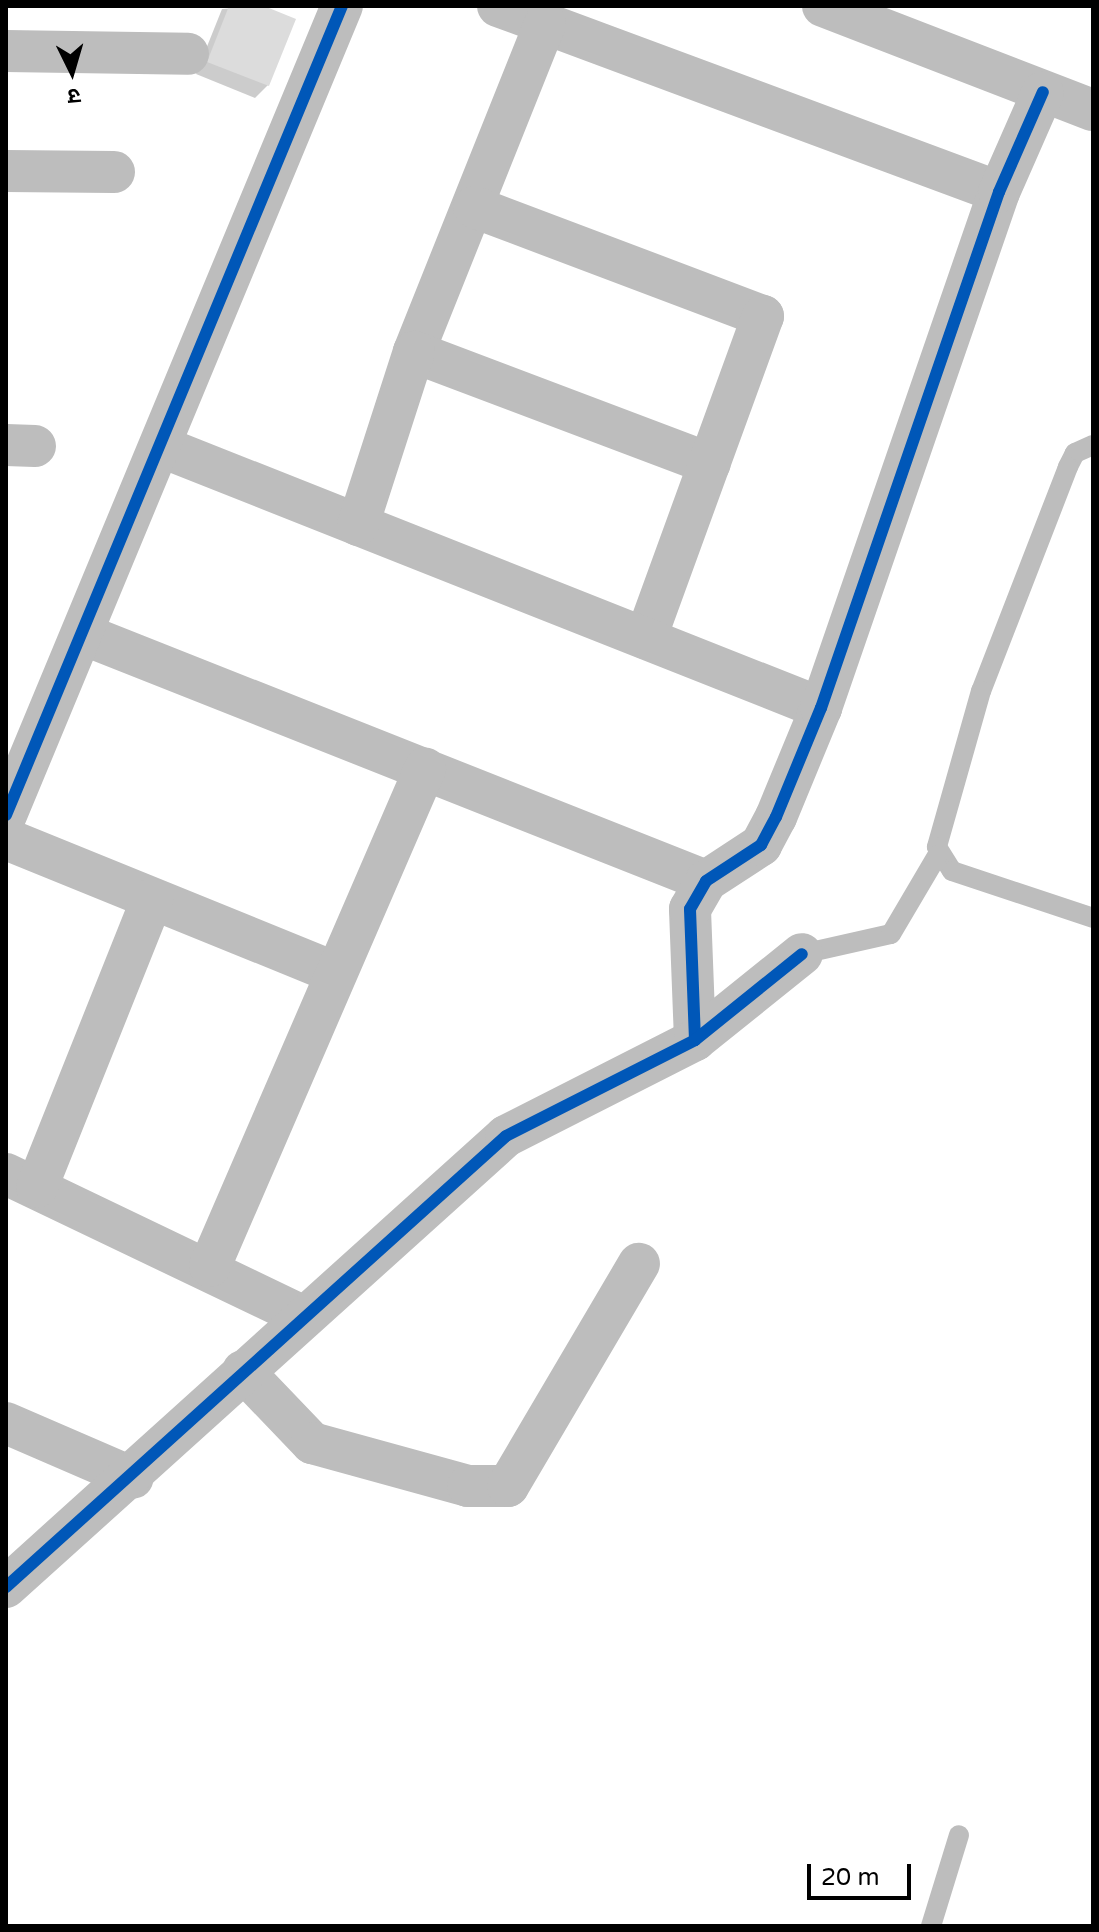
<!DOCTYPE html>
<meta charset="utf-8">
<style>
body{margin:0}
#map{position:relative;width:1099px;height:1932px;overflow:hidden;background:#fff;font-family:"Varela Round","Noto Sans Devanagari",sans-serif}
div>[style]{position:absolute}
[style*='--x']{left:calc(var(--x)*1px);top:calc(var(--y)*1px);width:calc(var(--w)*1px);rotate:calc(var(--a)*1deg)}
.shadow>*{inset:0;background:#0003}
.building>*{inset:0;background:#dcdcdc}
.service>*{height:20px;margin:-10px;padding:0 10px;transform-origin:10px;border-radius:10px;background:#bdbdbd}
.minor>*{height:42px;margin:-21px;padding:0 21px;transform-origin:21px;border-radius:21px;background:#bdbdbd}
.cycleway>*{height:12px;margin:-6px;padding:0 6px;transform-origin:6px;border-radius:6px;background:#0057b8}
span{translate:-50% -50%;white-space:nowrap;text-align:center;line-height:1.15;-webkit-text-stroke:7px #fff;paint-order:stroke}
.frame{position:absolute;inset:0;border:8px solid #000;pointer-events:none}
.north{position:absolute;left:32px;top:32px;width:80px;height:80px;-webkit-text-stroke:6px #fff;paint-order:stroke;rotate:175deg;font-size:22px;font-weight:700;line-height:32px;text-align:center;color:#000}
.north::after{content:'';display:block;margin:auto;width:28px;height:36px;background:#000;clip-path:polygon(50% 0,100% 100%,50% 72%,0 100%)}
.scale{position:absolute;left:807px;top:1864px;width:104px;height:36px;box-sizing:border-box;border:4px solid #000;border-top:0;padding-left:10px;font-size:24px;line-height:28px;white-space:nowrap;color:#000;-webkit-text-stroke:6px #fff;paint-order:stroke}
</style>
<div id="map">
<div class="shadow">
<i style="clip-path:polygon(258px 6px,268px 85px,255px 98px,196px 74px,222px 9px)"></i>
</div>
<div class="building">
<i style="clip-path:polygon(229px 6px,264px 6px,296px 19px,269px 86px,207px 62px)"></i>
</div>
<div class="service">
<i style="--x:1093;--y:445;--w:20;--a:156"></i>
<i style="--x:1075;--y:453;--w:16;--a:117"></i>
<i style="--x:1068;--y:467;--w:240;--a:111.2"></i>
<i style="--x:981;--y:691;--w:162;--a:105.8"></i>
<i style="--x:937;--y:847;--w:28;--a:58"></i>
<i style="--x:952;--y:871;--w:149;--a:18.4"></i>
<i style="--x:802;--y:954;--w:91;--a:-12.7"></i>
<i style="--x:891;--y:934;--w:91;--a:-59.5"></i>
<i style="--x:931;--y:1926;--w:95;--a:-72.9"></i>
</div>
<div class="minor">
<i style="--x:498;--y:6;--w:534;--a:20.37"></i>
<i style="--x:823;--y:6;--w:289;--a:21.1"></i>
<i style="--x:545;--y:24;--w:353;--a:111.8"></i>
<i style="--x:414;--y:352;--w:316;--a:20.7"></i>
<i style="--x:6;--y:51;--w:182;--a:0.9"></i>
<i style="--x:6;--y:171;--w:108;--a:0.5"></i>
<i style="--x:474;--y:207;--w:309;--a:20.7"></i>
<i style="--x:763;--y:316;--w:343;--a:110"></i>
<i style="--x:6;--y:445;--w:29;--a:2"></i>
<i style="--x:162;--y:447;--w:709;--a:21.61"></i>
<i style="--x:358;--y:525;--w:182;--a:-72.1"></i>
<i style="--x:85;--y:635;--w:668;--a:21.61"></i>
<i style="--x:6;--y:815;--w:876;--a:-67.45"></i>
<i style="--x:6;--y:839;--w:356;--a:22.1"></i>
<i style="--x:695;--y:1040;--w:131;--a:-92.2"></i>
<i style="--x:690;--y:909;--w:32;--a:-60"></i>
<i style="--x:706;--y:881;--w:66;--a:-33.2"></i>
<i style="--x:761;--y:845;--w:32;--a:-62"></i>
<i style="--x:776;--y:817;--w:118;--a:-67.6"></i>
<i style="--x:821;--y:708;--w:546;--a:-70.97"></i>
<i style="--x:999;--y:192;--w:109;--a:-66.3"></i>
<i style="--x:6;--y:1174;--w:326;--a:25.6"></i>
<i style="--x:37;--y:1187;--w:310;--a:-68.2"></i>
<i style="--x:210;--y:1266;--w:542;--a:-66.61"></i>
<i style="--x:243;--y:1371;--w:100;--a:46.2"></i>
<i style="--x:312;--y:1443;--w:162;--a:15.4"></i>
<i style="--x:468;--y:1486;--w:40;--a:0"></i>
<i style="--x:508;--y:1486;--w:258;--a:-59.5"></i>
<i style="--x:6;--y:1423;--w:138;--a:23.4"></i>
<i style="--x:6;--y:1587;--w:673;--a:-42.05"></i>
<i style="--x:506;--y:1136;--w:212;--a:-26.9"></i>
<i style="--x:695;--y:1040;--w:137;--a:-38.8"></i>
</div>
<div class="cycleway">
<i style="--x:6;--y:815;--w:876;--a:-67.45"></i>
<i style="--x:695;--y:1040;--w:131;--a:-92.2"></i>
<i style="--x:690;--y:909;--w:32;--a:-60"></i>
<i style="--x:706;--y:881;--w:66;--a:-33.2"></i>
<i style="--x:761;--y:845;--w:32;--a:-62"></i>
<i style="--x:776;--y:817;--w:118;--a:-67.6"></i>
<i style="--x:821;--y:708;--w:546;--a:-70.97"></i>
<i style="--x:999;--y:192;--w:109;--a:-66.3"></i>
<i style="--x:6;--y:1587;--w:673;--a:-42.05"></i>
<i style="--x:506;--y:1136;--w:212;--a:-26.9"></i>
<i style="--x:695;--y:1040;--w:137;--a:-38.8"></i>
</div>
<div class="frame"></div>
<div class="north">उ</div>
<div class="scale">20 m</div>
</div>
